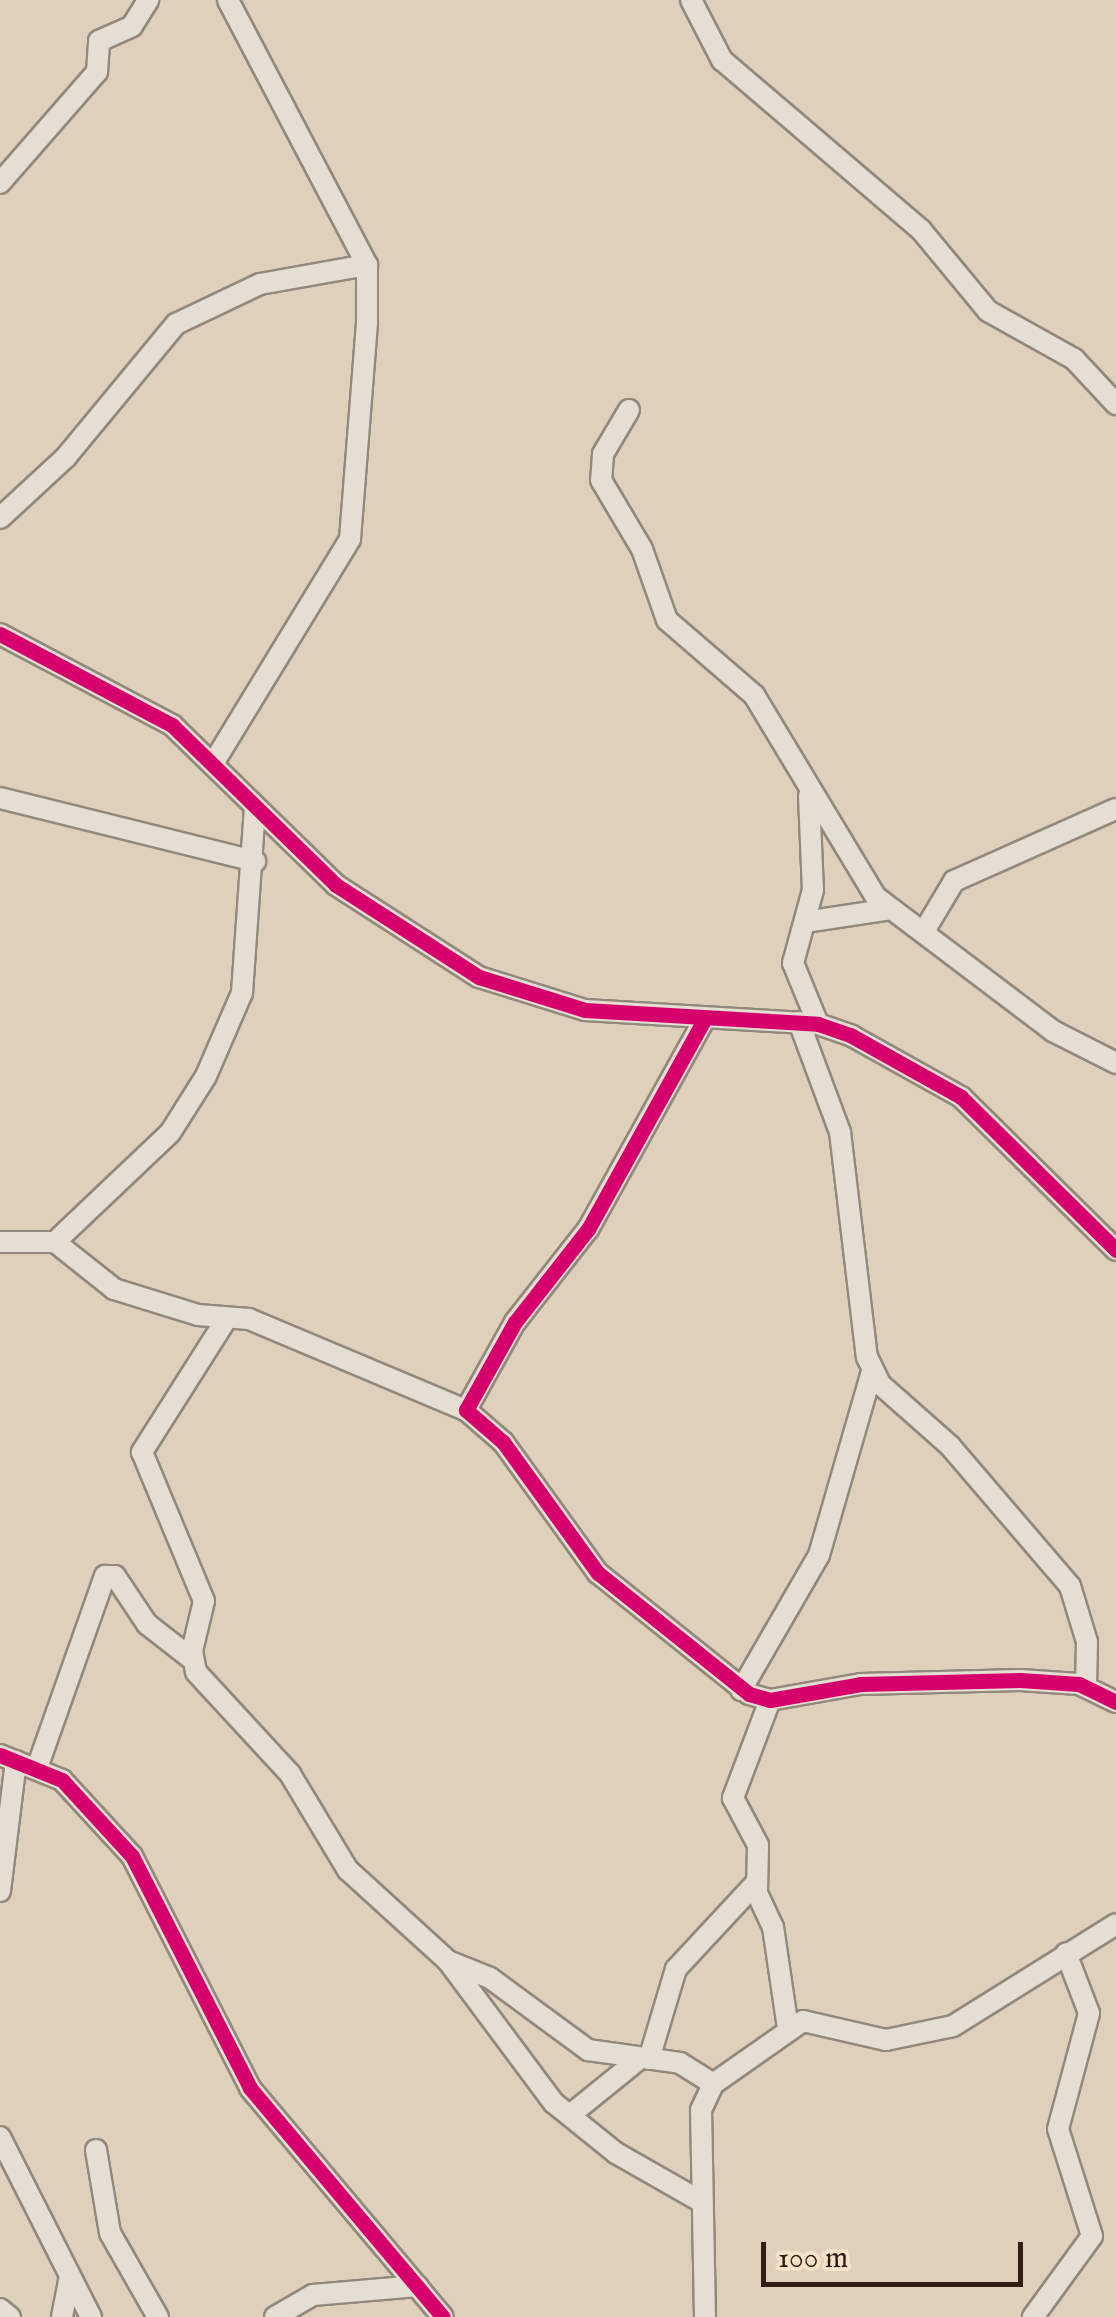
<!DOCTYPE html>
<style>
body{margin:0}
#map{position:relative;width:1116px;height:2317px;overflow:hidden;background:#ded0bb;font-family:"IM FELL English",serif}
div>[style]{position:absolute}
[style*='--x']{left:calc(var(--x)*1px);top:calc(var(--y)*1px);width:calc(var(--w)*1px);rotate:calc(var(--a)*1deg)}
.roads{filter:drop-shadow(2px 0 #92887b) drop-shadow(-2px 0 #92887b) drop-shadow(0 2px #92887b) drop-shadow(0 -2px #92887b)}
.minor>*{height:20px;margin:-10px;padding:0 10px;transform-origin:10px;border-radius:10px;background:#e4ded3}
.cycleway>*{height:15px;margin:-7.5px;padding:0 7.5px;transform-origin:7.5px;border-radius:7.5px;background:#d6006c}
span{translate:-50% -50%;white-space:nowrap;text-align:center;line-height:1.15;-webkit-text-stroke:8px #f3e3c9;paint-order:stroke}
.scale{position:absolute;left:761px;top:2242px;width:262px;height:45px;box-sizing:border-box;border:5px solid #321d14;border-top:0;padding-left:12px;font-size:30px;line-height:35px;white-space:nowrap;color:#321d14;-webkit-text-stroke:8px #f3e3c9;paint-order:stroke}
</style>
<div id="map">
<div class="roads">
<div class="minor">
<i style="--x:691;--y:0;--w:68;--a:62.7"></i>
<i style="--x:722;--y:60;--w:262;--a:40.5"></i>
<i style="--x:921;--y:230;--w:105;--a:50.4"></i>
<i style="--x:988;--y:311;--w:98;--a:29.2"></i>
<i style="--x:1074;--y:359;--w:62;--a:47"></i>
<i style="--x:0;--y:183;--w:147;--a:-48.9"></i>
<i style="--x:97;--y:72;--w:31;--a:-86"></i>
<i style="--x:99;--y:41;--w:36;--a:-24"></i>
<i style="--x:132;--y:26;--w:31;--a:-58"></i>
<i style="--x:629;--y:410;--w:51;--a:120.6"></i>
<i style="--x:603;--y:454;--w:26;--a:94"></i>
<i style="--x:601;--y:480;--w:80;--a:59.3"></i>
<i style="--x:642;--y:549;--w:75;--a:70.6"></i>
<i style="--x:667;--y:620;--w:115;--a:40.8"></i>
<i style="--x:754;--y:695;--w:236;--a:58.9"></i>
<i style="--x:876;--y:897;--w:222;--a:37.1"></i>
<i style="--x:1053;--y:1031;--w:71;--a:26.9"></i>
<i style="--x:0;--y:518;--w:90;--a:-42.7"></i>
<i style="--x:66;--y:457;--w:173;--a:-50.4"></i>
<i style="--x:176;--y:324;--w:93;--a:-25.5"></i>
<i style="--x:260;--y:284;--w:109;--a:-10.1"></i>
<i style="--x:0;--y:634;--w:195;--a:27.9"></i>
<i style="--x:172;--y:725;--w:229;--a:44.3"></i>
<i style="--x:336;--y:885;--w:170;--a:32.8"></i>
<i style="--x:479;--y:977;--w:111;--a:17.3"></i>
<i style="--x:585;--y:1010;--w:233;--a:3.4"></i>
<i style="--x:818;--y:1024;--w:36;--a:19"></i>
<i style="--x:852;--y:1036;--w:125;--a:29.2"></i>
<i style="--x:961;--y:1097;--w:218;--a:44.6"></i>
<i style="--x:214;--y:762;--w:261;--a:-58.6"></i>
<i style="--x:350;--y:539;--w:218;--a:-85.5"></i>
<i style="--x:367;--y:322;--w:57;--a:-90"></i>
<i style="--x:367;--y:265;--w:299;--a:-117.7"></i>
<i style="--x:809;--y:796;--w:94;--a:87.6"></i>
<i style="--x:813;--y:890;--w:76;--a:105.3"></i>
<i style="--x:793;--y:963;--w:66;--a:67.7"></i>
<i style="--x:0;--y:798;--w:263;--a:13.9"></i>
<i style="--x:805;--y:922;--w:87;--a:-8.6"></i>
<i style="--x:926;--y:928;--w:55;--a:-59.2"></i>
<i style="--x:954;--y:881;--w:177;--a:-24"></i>
<i style="--x:704;--y:1020;--w:239;--a:119"></i>
<i style="--x:588;--y:1229;--w:118;--a:128.1"></i>
<i style="--x:515;--y:1322;--w:101;--a:119.1"></i>
<i style="--x:466;--y:1410;--w:49;--a:40.9"></i>
<i style="--x:503;--y:1442;--w:162;--a:54.1"></i>
<i style="--x:598;--y:1573;--w:193;--a:38.7"></i>
<i style="--x:749;--y:1694;--w:22;--a:16"></i>
<i style="--x:770;--y:1700;--w:92;--a:-10"></i>
<i style="--x:861;--y:1684;--w:159;--a:-1.4"></i>
<i style="--x:1020;--y:1680;--w:59;--a:3.9"></i>
<i style="--x:1079;--y:1684;--w:41;--a:25.9"></i>
<i style="--x:799;--y:1022;--w:117;--a:69.6"></i>
<i style="--x:840;--y:1132;--w:227;--a:83.2"></i>
<i style="--x:867;--y:1357;--w:30;--a:64"></i>
<i style="--x:880;--y:1384;--w:94;--a:41.5"></i>
<i style="--x:950;--y:1446;--w:184;--a:49.4"></i>
<i style="--x:1070;--y:1586;--w:59;--a:73.1"></i>
<i style="--x:1087;--y:1642;--w:44;--a:91.3"></i>
<i style="--x:0;--y:1242;--w:55;--a:0"></i>
<i style="--x:55;--y:1242;--w:158;--a:-43.5"></i>
<i style="--x:170;--y:1133;--w:67;--a:-57.7"></i>
<i style="--x:206;--y:1076;--w:90;--a:-66.6"></i>
<i style="--x:242;--y:993;--w:186;--a:-86"></i>
<i style="--x:55;--y:1242;--w:75;--a:38.5"></i>
<i style="--x:114;--y:1289;--w:88;--a:17.2"></i>
<i style="--x:198;--y:1315;--w:51;--a:4.5"></i>
<i style="--x:249;--y:1319;--w:235;--a:22.8"></i>
<i style="--x:227;--y:1318;--w:159;--a:122.4"></i>
<i style="--x:142;--y:1452;--w:161;--a:67.4"></i>
<i style="--x:204;--y:1601;--w:51;--a:103.5"></i>
<i style="--x:192;--y:1651;--w:21;--a:79"></i>
<i style="--x:196;--y:1672;--w:139;--a:47.3"></i>
<i style="--x:290;--y:1774;--w:112;--a:58.9"></i>
<i style="--x:348;--y:1870;--w:135;--a:42.3"></i>
<i style="--x:448;--y:1961;--w:177;--a:53.3"></i>
<i style="--x:554;--y:2103;--w:80;--a:38.9"></i>
<i style="--x:616;--y:2153;--w:99;--a:29.7"></i>
<i style="--x:741;--y:1690;--w:156;--a:-60"></i>
<i style="--x:819;--y:1555;--w:191;--a:-73.9"></i>
<i style="--x:770;--y:1700;--w:105;--a:110.7"></i>
<i style="--x:733;--y:1798;--w:53;--a:62"></i>
<i style="--x:758;--y:1845;--w:48;--a:91.2"></i>
<i style="--x:757;--y:1893;--w:38;--a:65"></i>
<i style="--x:773;--y:1927;--w:103;--a:81.6"></i>
<i style="--x:0;--y:1755;--w:67;--a:22"></i>
<i style="--x:62;--y:1780;--w:103;--a:47.4"></i>
<i style="--x:132;--y:1856;--w:260;--a:63"></i>
<i style="--x:250;--y:2088;--w:299;--a:49.9"></i>
<i style="--x:37;--y:1768;--w:204;--a:-70.5"></i>
<i style="--x:105;--y:1576;--w:10;--a:0"></i>
<i style="--x:115;--y:1576;--w:58;--a:56.3"></i>
<i style="--x:147;--y:1624;--w:57;--a:37.9"></i>
<i style="--x:0;--y:1891;--w:131;--a:-83"></i>
<i style="--x:448;--y:1961;--w:45;--a:22"></i>
<i style="--x:490;--y:1978;--w:122;--a:36.3"></i>
<i style="--x:588;--y:2050;--w:93;--a:8"></i>
<i style="--x:680;--y:2063;--w:39;--a:32"></i>
<i style="--x:649;--y:2059;--w:94;--a:-73.3"></i>
<i style="--x:676;--y:1969;--w:117;--a:-47.1"></i>
<i style="--x:570;--y:2115;--w:87;--a:-39"></i>
<i style="--x:0;--y:2137;--w:202;--a:63.2"></i>
<i style="--x:96;--y:2150;--w:84;--a:80.4"></i>
<i style="--x:110;--y:2233;--w:97;--a:60.3"></i>
<i style="--x:0;--y:2309;--w:13;--a:39"></i>
<i style="--x:62;--y:2317;--w:38;--a:-79"></i>
<i style="--x:275;--y:2317;--w:44;--a:-30.1"></i>
<i style="--x:313;--y:2295;--w:105;--a:-4.9"></i>
<i style="--x:705;--y:2317;--w:207;--a:-91.1"></i>
<i style="--x:701;--y:2110;--w:29;--a:-65"></i>
<i style="--x:713;--y:2084;--w:110;--a:-35"></i>
<i style="--x:803;--y:2021;--w:85;--a:12.9"></i>
<i style="--x:886;--y:2040;--w:68;--a:-11.8"></i>
<i style="--x:953;--y:2026;--w:192;--a:-32"></i>
<i style="--x:1033;--y:2317;--w:100;--a:-53.9"></i>
<i style="--x:1092;--y:2236;--w:112;--a:-107.6"></i>
<i style="--x:1058;--y:2129;--w:120;--a:-75"></i>
<i style="--x:1089;--y:2013;--w:64;--a:-111"></i>
</div>
</div>
<div class="cycleway">
<i style="--x:0;--y:634;--w:195;--a:27.9"></i>
<i style="--x:172;--y:725;--w:229;--a:44.3"></i>
<i style="--x:336;--y:885;--w:170;--a:32.8"></i>
<i style="--x:479;--y:977;--w:111;--a:17.3"></i>
<i style="--x:585;--y:1010;--w:233;--a:3.4"></i>
<i style="--x:818;--y:1024;--w:36;--a:19"></i>
<i style="--x:852;--y:1036;--w:125;--a:29.2"></i>
<i style="--x:961;--y:1097;--w:218;--a:44.6"></i>
<i style="--x:704;--y:1020;--w:239;--a:119"></i>
<i style="--x:588;--y:1229;--w:118;--a:128.1"></i>
<i style="--x:515;--y:1322;--w:101;--a:119.1"></i>
<i style="--x:466;--y:1410;--w:49;--a:40.9"></i>
<i style="--x:503;--y:1442;--w:162;--a:54.1"></i>
<i style="--x:598;--y:1573;--w:193;--a:38.7"></i>
<i style="--x:749;--y:1694;--w:22;--a:16"></i>
<i style="--x:770;--y:1700;--w:92;--a:-10"></i>
<i style="--x:861;--y:1684;--w:159;--a:-1.4"></i>
<i style="--x:1020;--y:1680;--w:59;--a:3.9"></i>
<i style="--x:1079;--y:1684;--w:41;--a:25.9"></i>
<i style="--x:0;--y:1755;--w:67;--a:22"></i>
<i style="--x:62;--y:1780;--w:103;--a:47.4"></i>
<i style="--x:132;--y:1856;--w:260;--a:63"></i>
<i style="--x:250;--y:2088;--w:299;--a:49.9"></i>
</div>
<div class="scale">100 m</div>
</div>
